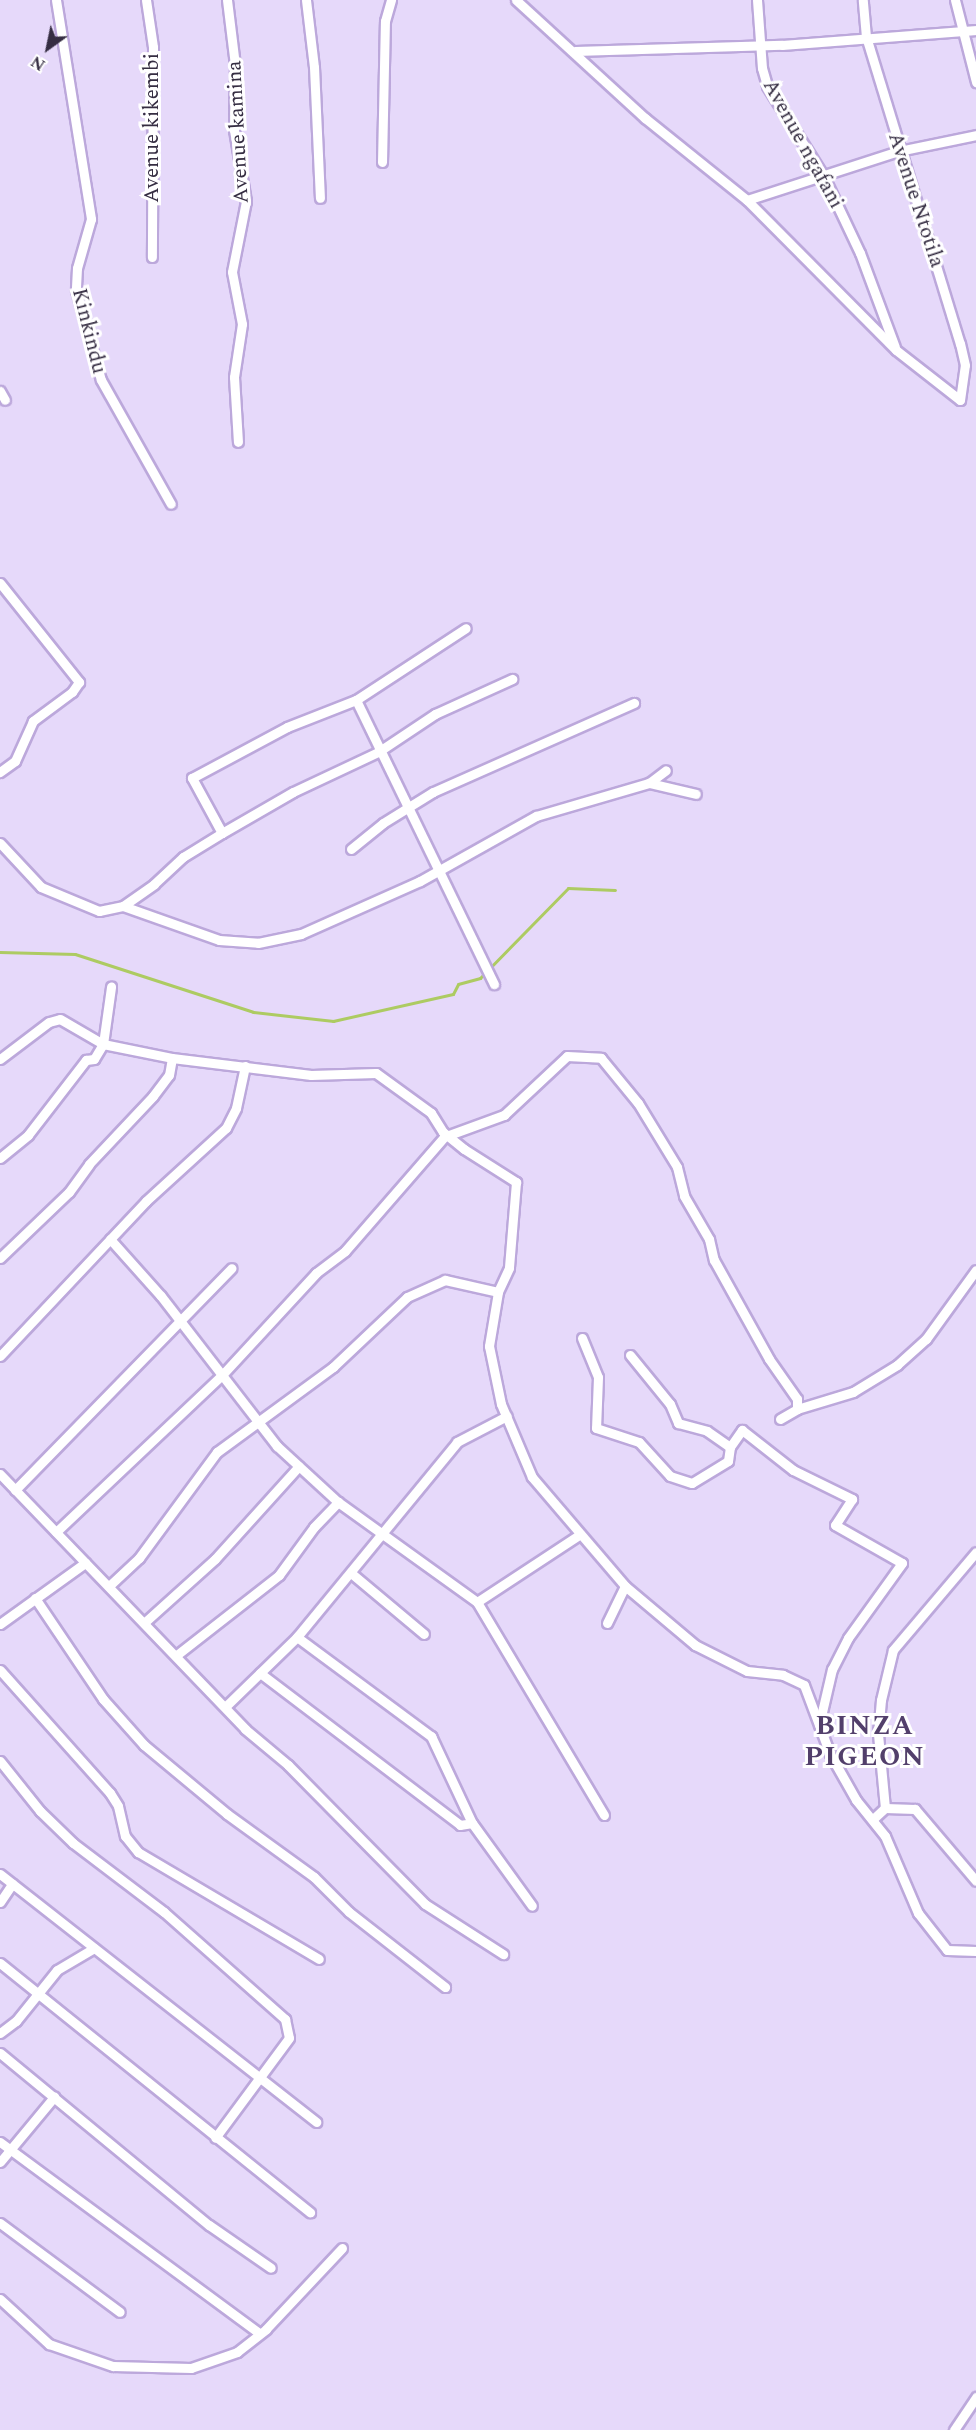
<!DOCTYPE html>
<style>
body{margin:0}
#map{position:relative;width:976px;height:2430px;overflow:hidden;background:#e6d9fa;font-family:Spectral,serif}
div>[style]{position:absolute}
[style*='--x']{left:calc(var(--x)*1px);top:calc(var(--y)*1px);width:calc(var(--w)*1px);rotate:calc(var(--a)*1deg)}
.stream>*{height:3px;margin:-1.5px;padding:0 1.5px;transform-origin:1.5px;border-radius:1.5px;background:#adcb62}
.roads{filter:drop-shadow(2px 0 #bca8db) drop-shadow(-2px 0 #bca8db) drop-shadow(0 2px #bca8db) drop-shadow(0 -2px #bca8db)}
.street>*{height:9px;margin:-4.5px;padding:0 4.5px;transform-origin:4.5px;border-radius:4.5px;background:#fff}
span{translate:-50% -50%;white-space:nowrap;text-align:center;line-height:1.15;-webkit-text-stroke:6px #fff;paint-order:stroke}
.street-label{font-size:21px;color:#352d42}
.district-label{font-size:27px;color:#523f6b;font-weight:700;letter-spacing:1.5px}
.north{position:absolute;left:18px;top:18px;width:60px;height:60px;-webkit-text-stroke:4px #fff;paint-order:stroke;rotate:213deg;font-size:16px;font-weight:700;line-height:24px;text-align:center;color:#352d42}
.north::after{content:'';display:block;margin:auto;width:21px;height:27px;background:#352d42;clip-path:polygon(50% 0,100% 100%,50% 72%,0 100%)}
</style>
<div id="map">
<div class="stream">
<i style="--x:0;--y:952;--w:75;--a:1.5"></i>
<i style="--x:75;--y:954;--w:187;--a:18"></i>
<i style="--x:253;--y:1012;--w:81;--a:6.4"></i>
<i style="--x:333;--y:1021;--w:123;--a:-12.7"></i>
<i style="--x:453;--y:994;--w:11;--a:-63"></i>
<i style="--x:458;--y:984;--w:23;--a:-15"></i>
<i style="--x:480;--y:978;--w:126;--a:-45.6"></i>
<i style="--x:568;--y:888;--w:47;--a:2.4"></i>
</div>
<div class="roads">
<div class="street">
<i style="--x:56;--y:0;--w:222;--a:80.9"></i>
<i style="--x:91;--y:219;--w:51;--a:105.9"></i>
<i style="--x:77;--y:268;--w:22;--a:93"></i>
<i style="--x:76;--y:290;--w:93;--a:74.5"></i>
<i style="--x:101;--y:380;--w:142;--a:60.6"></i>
<i style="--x:146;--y:0;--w:48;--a:81.5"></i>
<i style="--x:153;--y:47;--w:210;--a:90.3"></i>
<i style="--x:227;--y:0;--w:65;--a:83"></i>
<i style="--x:235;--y:65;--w:65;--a:90.9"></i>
<i style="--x:234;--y:130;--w:72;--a:80.4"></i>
<i style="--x:246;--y:201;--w:72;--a:101.2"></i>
<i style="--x:232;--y:272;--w:53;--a:79.1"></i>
<i style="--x:242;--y:324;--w:54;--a:98.6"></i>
<i style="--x:234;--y:377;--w:65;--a:86.5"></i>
<i style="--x:306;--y:0;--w:67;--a:83.2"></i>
<i style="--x:314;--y:67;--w:131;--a:87.4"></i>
<i style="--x:516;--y:0;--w:175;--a:42.5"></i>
<i style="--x:645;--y:118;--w:131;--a:38.8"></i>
<i style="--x:747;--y:200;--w:211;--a:45.2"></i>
<i style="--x:896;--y:350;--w:81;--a:38"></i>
<i style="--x:960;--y:400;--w:35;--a:-82"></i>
<i style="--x:965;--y:365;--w:22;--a:-103"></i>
<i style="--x:960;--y:344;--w:321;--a:-107"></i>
<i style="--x:866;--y:37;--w:37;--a:-95"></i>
<i style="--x:757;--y:0;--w:68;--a:85.8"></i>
<i style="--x:762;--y:68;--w:19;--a:74"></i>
<i style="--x:767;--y:86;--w:107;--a:57.9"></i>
<i style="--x:824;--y:177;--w:84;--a:64.7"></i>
<i style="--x:860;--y:253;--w:100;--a:69.6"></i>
<i style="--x:955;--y:0;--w:85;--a:75.6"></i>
<i style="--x:575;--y:51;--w:207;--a:-1.7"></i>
<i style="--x:782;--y:45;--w:195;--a:-4.4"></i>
<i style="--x:382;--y:162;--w:141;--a:-88.8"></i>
<i style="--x:385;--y:21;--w:22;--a:-74"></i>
<i style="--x:747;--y:200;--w:160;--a:-17.9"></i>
<i style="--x:899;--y:151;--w:79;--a:-11.7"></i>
<i style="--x:0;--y:391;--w:10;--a:61"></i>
<i style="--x:0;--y:583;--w:127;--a:51.4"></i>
<i style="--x:79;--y:682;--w:12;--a:125"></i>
<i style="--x:72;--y:692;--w:49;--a:143.4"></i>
<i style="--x:33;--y:721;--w:44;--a:114.2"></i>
<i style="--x:15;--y:761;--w:19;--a:144"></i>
<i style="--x:356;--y:700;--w:316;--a:64.1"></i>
<i style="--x:649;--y:783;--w:48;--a:13.2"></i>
<i style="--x:222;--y:833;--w:63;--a:-118.6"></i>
<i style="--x:192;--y:778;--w:108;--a:-28.2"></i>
<i style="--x:287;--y:727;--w:74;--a:-21.4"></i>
<i style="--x:356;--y:700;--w:131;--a:-33.2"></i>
<i style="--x:0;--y:843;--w:60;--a:47"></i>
<i style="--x:41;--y:887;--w:63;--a:22.5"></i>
<i style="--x:99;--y:911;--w:25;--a:-12"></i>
<i style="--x:123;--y:906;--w:38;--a:-35"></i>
<i style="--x:154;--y:884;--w:40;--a:-43"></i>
<i style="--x:183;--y:857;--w:46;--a:-31.6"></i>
<i style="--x:222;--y:833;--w:82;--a:-30"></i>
<i style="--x:293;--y:792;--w:94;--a:-25.2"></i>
<i style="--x:378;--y:752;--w:69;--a:-33.7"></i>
<i style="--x:435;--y:714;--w:85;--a:-24.4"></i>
<i style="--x:351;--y:849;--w:41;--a:-39.1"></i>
<i style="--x:383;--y:823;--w:59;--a:-31.8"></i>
<i style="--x:433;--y:792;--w:220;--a:-23.9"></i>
<i style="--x:123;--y:906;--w:102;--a:19.5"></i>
<i style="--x:219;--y:940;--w:39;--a:4"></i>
<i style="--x:258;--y:943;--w:44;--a:-11.8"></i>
<i style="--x:301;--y:934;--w:130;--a:-24"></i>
<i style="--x:420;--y:881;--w:133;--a:-29.3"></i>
<i style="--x:536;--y:816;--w:118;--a:-16.3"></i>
<i style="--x:649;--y:783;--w:21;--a:-37"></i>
<i style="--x:0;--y:1059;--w:61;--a:-37.1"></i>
<i style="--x:49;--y:1022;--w:11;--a:-15"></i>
<i style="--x:60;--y:1019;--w:50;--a:30.2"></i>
<i style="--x:103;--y:1044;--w:70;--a:11.5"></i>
<i style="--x:172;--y:1058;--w:140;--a:7"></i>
<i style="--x:311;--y:1075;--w:65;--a:-1.8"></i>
<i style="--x:376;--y:1073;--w:68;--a:36"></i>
<i style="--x:431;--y:1113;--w:22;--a:58"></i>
<i style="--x:443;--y:1132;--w:27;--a:39"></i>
<i style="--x:464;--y:1149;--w:62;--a:32.4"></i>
<i style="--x:516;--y:1182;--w:86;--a:94.7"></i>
<i style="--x:509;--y:1268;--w:26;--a:115"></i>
<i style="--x:498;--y:1292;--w:55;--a:99.5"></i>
<i style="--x:489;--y:1346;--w:59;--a:78.3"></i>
<i style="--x:501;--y:1404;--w:79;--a:67"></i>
<i style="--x:532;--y:1477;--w:143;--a:49.5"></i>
<i style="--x:625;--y:1586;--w:92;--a:40.1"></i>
<i style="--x:695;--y:1645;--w:58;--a:26.6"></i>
<i style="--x:747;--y:1671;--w:36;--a:6"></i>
<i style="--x:783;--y:1675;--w:23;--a:25"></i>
<i style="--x:804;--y:1685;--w:74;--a:69.4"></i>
<i style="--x:830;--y:1754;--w:53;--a:60.5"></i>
<i style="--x:856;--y:1800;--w:46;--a:51.1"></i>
<i style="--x:885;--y:1836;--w:84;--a:66.8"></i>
<i style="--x:918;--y:1913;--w:47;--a:51.9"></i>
<i style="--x:947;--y:1950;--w:29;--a:2"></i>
<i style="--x:449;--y:1135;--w:59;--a:-20"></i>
<i style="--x:504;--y:1115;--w:86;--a:-43.1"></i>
<i style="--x:567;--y:1056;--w:34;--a:3"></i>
<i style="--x:601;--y:1058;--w:58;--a:50.6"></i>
<i style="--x:638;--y:1103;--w:75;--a:58.6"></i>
<i style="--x:677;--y:1167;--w:30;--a:76"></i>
<i style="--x:684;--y:1196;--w:50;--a:59.8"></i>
<i style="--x:709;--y:1239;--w:22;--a:77"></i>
<i style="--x:714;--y:1260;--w:113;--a:60.9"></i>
<i style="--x:769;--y:1359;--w:49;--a:55"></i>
<i style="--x:797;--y:1399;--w:10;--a:90"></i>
<i style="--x:0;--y:1158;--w:36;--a:-39"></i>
<i style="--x:28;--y:1135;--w:95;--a:-52.3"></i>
<i style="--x:86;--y:1060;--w:8;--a:-7"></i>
<i style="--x:94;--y:1059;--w:17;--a:-59"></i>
<i style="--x:103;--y:1044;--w:58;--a:-82"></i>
<i style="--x:110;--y:1239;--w:76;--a:48.2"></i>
<i style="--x:161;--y:1296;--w:190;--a:52.3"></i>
<i style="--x:277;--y:1446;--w:83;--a:42.6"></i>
<i style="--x:338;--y:1502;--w:171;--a:35.7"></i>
<i style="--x:477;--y:1602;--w:248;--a:59.2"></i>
<i style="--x:0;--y:1258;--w:95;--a:-43.7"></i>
<i style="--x:69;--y:1192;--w:34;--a:-54"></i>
<i style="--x:89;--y:1164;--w:93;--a:-46.7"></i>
<i style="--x:153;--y:1096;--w:26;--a:-53"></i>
<i style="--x:169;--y:1075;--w:17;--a:-80"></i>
<i style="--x:582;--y:1338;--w:42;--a:67.7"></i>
<i style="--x:598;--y:1377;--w:51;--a:92.2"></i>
<i style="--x:596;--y:1428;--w:45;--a:18"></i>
<i style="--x:639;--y:1442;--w:46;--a:47.6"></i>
<i style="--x:670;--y:1476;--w:23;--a:18"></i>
<i style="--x:692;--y:1483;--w:42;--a:-31.4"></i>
<i style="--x:728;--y:1461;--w:14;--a:-82"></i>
<i style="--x:630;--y:1355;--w:63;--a:50.8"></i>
<i style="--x:670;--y:1404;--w:21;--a:67"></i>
<i style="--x:678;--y:1423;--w:30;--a:15"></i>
<i style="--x:707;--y:1431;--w:28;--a:35"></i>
<i style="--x:730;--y:1447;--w:21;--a:-55"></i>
<i style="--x:742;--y:1430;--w:65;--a:38.1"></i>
<i style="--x:793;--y:1470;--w:66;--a:26.2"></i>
<i style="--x:852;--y:1499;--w:31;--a:123"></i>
<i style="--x:835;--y:1525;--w:77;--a:29.6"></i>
<i style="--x:902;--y:1563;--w:92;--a:125.8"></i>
<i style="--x:848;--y:1638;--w:35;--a:117"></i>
<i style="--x:832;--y:1669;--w:57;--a:103.1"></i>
<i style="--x:0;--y:1356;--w:213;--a:-46.7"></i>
<i style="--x:146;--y:1201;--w:108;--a:-42.4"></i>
<i style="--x:226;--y:1128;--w:22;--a:-63"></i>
<i style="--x:236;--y:1108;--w:43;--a:-77.9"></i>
<i style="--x:780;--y:1419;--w:20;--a:-30"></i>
<i style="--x:797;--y:1409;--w:59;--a:-16.9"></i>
<i style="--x:853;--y:1392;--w:52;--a:-31.5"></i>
<i style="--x:897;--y:1365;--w:39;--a:-42"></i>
<i style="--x:926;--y:1339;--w:85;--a:-54.1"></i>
<i style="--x:0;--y:1474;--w:354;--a:46.1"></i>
<i style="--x:245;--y:1729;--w:56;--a:39.9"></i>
<i style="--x:288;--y:1765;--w:195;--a:45.4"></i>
<i style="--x:425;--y:1904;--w:93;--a:32.7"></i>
<i style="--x:15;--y:1490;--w:310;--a:-45.7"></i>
<i style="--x:56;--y:1532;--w:228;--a:-43.4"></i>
<i style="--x:222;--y:1375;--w:139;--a:-47.3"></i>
<i style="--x:316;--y:1273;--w:36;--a:-37"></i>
<i style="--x:345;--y:1251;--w:154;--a:-49"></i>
<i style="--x:351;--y:1573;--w:95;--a:39.9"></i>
<i style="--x:109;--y:1586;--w:41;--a:-43"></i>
<i style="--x:139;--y:1558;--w:132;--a:-53.7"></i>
<i style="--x:217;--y:1452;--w:144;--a:-36.2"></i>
<i style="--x:333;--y:1367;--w:102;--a:-43.4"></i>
<i style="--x:407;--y:1297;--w:42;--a:-24.1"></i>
<i style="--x:445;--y:1280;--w:54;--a:12.8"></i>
<i style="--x:35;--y:1598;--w:122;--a:56"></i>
<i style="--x:103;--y:1699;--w:62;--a:48.3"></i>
<i style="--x:144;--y:1745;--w:108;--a:39.7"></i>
<i style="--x:227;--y:1814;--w:107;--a:35.9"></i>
<i style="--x:314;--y:1877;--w:49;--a:45"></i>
<i style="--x:349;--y:1912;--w:122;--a:38"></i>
<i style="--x:477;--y:1602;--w:122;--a:-33.3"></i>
<i style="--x:145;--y:1622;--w:94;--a:-42"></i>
<i style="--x:215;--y:1559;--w:125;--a:-47.9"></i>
<i style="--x:607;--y:1623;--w:41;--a:-64.1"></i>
<i style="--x:0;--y:1624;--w:105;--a:-35.7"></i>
<i style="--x:297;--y:1637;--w:167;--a:36.5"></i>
<i style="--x:431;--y:1736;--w:96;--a:64.8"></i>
<i style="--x:472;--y:1823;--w:102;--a:54.1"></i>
<i style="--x:178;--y:1654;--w:128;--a:-38"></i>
<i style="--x:279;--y:1575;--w:59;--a:-53.9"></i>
<i style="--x:314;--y:1527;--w:35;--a:-46"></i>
<i style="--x:0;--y:1670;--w:165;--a:48.2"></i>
<i style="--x:110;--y:1793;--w:15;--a:58"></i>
<i style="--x:118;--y:1806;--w:31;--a:77"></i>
<i style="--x:125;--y:1836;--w:21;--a:51"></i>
<i style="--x:138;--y:1852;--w:210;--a:30.6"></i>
<i style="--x:260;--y:1673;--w:251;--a:37.2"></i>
<i style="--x:460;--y:1825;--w:12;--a:-9"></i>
<i style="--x:226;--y:1706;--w:99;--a:-44.2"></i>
<i style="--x:297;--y:1637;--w:252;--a:-50.6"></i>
<i style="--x:457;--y:1442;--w:56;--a:-27.5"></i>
<i style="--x:0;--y:1761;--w:64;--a:51.3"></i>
<i style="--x:40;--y:1811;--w:46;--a:44.1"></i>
<i style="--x:73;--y:1843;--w:114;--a:37.2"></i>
<i style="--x:164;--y:1912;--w:162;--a:41.5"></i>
<i style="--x:285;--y:2019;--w:19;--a:78"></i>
<i style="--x:289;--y:2038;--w:124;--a:126.5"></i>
<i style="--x:885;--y:1808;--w:74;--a:-95.4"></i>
<i style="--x:878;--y:1734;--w:34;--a:-85"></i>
<i style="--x:881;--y:1700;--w:51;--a:-76.5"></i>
<i style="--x:893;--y:1650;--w:128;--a:-49.7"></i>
<i style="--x:873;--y:1819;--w:16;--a:-43"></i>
<i style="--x:885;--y:1808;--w:30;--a:2"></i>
<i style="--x:915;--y:1809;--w:94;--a:49.7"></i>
<i style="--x:0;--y:1874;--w:402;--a:38.1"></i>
<i style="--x:0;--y:1902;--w:22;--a:-56"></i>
<i style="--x:0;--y:1963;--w:398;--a:38.8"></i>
<i style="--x:0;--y:2033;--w:20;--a:-37"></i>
<i style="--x:16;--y:2021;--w:65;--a:-51.2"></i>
<i style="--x:57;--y:1970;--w:43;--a:-30.7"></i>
<i style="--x:0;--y:2053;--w:271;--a:39.5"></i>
<i style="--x:209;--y:2225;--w:75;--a:34.7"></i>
<i style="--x:0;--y:2142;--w:322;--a:36.4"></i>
<i style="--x:0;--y:2162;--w:85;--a:-50.3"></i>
<i style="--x:0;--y:2223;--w:149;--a:36.6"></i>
<i style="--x:0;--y:2299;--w:67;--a:42.6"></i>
<i style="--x:49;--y:2344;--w:68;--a:19"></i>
<i style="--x:113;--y:2366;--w:78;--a:1.5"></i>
<i style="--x:191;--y:2368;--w:49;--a:-19.2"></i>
<i style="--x:237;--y:2352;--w:37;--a:-38"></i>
<i style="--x:266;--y:2329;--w:111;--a:-46.8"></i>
<i style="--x:954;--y:2430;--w:40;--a:-56"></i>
</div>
</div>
<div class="street-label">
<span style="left:152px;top:128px;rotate:-90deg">Avenue kikembi</span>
<span style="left:238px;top:132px;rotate:-93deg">Avenue kamina</span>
<span style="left:803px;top:144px;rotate:61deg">Avenue ngafani</span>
<span style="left:916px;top:200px;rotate:72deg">Avenue Ntotila</span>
<span style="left:89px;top:331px;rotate:76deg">Kinkindu</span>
</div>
<div class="district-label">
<span style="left:865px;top:1742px">BINZA<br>PIGEON</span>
</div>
<div class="north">N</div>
</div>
